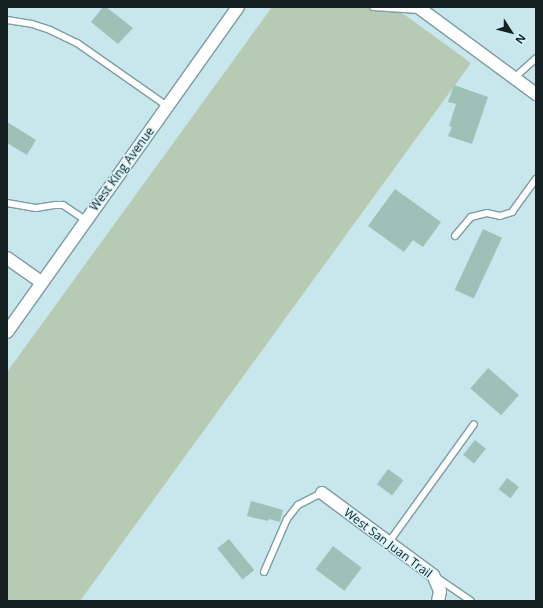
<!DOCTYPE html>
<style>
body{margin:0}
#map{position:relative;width:543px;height:608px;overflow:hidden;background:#c8e7ed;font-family:"Open Sans",sans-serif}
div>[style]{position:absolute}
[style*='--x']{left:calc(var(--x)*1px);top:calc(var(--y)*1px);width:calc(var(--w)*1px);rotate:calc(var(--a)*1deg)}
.green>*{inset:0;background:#b7cbb4}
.building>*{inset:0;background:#9dc1b6;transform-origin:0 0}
.roads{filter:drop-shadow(1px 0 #7e9ca1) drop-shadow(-1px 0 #7e9ca1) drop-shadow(0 1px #7e9ca1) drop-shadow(0 -1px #7e9ca1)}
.service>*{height:6px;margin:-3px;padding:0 3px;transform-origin:3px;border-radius:3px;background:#fff}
.minor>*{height:12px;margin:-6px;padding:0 6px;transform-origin:6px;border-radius:6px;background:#fff}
span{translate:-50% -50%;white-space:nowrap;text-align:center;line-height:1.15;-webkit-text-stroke:3px #d5f5fa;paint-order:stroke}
.street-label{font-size:12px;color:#142022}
.frame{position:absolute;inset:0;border:8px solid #142022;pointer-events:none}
.north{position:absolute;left:491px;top:12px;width:40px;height:40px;-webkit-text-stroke:3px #d5f5fa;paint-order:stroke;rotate:126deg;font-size:11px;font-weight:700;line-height:16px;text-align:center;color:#142022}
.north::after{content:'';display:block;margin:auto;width:14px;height:18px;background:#142022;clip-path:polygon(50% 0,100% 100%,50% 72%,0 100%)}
</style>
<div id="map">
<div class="green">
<i style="clip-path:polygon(272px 7px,394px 7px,471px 63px,80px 601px,7px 601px,7px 372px)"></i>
</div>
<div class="building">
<i style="clip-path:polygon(103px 7px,106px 7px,133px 28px,118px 44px,91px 22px)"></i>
<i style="clip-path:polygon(454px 85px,488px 97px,472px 144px,448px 136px,452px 127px,449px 126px,456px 104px,448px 102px)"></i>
<i style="clip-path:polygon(7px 122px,36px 140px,27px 155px,7px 143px)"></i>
<i style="clip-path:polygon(395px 189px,441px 222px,423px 247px,413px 240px,404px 252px,368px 226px)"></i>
<i style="left:483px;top:229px;width:21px;height:67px;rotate:25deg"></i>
<i style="left:488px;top:368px;width:41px;height:27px;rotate:41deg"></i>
<i style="left:475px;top:440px;width:14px;height:19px;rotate:39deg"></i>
<i style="left:388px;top:469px;width:19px;height:19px;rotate:36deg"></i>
<i style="left:507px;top:478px;width:15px;height:14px;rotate:37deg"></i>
<i style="clip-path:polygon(251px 501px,283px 510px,280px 522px,269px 519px,268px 521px,247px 516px)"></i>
<i style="left:229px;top:539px;width:40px;height:15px;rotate:51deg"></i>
<i style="left:333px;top:546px;width:36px;height:29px;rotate:37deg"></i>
</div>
<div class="roads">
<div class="service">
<i style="--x:373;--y:7;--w:47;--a:3.7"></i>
<i style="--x:7;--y:20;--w:25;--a:9"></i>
<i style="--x:32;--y:24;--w:19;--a:18"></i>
<i style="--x:50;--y:30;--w:30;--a:26"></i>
<i style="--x:77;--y:43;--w:110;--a:35"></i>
<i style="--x:514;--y:78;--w:30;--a:-42"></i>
<i style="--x:7;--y:203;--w:29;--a:10"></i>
<i style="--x:36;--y:208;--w:20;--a:-9"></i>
<i style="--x:56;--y:205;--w:7;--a:0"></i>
<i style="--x:63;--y:205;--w:27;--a:34"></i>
<i style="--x:455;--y:236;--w:25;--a:-50"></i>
<i style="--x:471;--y:217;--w:16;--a:-14"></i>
<i style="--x:487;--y:213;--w:13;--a:13"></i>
<i style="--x:500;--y:216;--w:13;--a:-18"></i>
<i style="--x:512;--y:212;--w:41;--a:-54"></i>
<i style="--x:389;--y:542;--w:145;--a:-54.2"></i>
<i style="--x:264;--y:572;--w:58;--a:-66.5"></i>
<i style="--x:287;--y:519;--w:18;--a:-52"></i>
<i style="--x:298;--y:505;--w:27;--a:-27"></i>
<i style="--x:436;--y:577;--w:42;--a:34.4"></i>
</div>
<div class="minor">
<i style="--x:418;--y:7;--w:147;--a:36.4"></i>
<i style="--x:7;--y:258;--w:42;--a:35.2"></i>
<i style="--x:7;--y:332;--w:399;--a:-54.6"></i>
<i style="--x:322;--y:493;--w:138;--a:36.5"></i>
<i style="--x:433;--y:575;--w:17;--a:66"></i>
<i style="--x:440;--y:591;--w:10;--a:101"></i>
</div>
</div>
<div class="street-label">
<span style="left:122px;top:169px;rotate:-54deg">West King Avenue</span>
<span style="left:388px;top:543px;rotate:37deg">West San Juan Trail</span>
</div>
<div class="frame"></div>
<div class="north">N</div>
</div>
